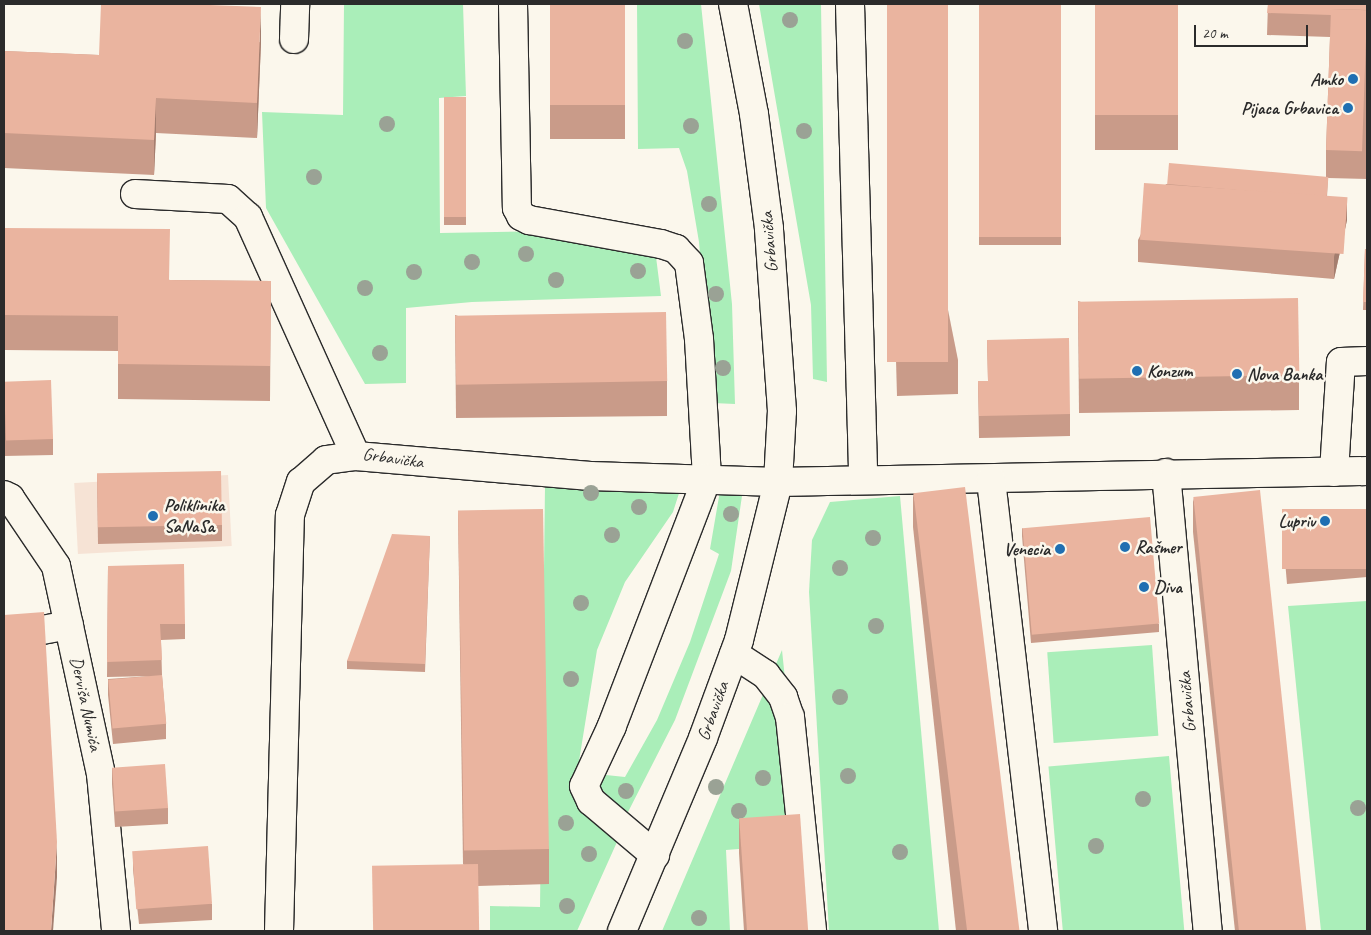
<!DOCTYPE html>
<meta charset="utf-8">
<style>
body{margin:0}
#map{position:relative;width:1371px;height:935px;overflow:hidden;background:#fbf7ec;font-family:Caveat,sans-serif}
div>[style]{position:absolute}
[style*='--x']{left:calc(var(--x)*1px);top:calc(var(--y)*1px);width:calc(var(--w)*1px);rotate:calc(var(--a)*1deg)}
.built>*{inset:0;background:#f6e3d5;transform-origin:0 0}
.green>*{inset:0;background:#aaeeb9;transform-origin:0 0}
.roads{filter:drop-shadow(1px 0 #2b2b2b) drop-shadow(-1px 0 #2b2b2b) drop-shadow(0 1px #2b2b2b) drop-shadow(0 -1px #2b2b2b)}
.minor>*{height:28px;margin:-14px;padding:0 14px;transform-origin:14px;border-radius:14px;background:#fbf7ec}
.major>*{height:28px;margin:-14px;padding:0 14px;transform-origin:14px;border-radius:14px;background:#fbf7ec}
.trees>*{width:16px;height:16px;margin:-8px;border-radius:50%;background:#9aa295}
.wall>*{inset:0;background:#c99b89;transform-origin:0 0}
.shaded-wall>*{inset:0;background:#a47e6f}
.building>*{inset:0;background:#eab49f;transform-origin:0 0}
.dots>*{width:14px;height:14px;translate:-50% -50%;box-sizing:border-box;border:2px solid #fbf7ec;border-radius:50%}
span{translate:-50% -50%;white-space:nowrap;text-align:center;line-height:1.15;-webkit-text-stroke:5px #fbf7ec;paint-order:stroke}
.poi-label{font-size:18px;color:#2b2b2b;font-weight:700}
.right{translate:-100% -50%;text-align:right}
.left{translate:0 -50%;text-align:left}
.street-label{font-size:18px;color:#2b2b2b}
.frame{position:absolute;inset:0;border:5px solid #2b2b2b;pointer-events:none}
.scale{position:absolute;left:1194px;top:25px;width:114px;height:22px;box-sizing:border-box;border:2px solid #2b2b2b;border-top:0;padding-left:6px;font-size:15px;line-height:18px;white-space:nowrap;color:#2b2b2b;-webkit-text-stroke:4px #fbf7ec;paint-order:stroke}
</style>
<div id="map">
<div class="built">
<i style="left:228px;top:475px;width:71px;height:154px;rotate:87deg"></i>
</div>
<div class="green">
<i style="clip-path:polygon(344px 4px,463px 4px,466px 96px,439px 98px,440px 233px,618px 230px,655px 249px,661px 296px,472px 302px,406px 308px,406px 383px,365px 384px,266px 208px,262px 112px,343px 115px)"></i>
<i style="clip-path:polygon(637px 4px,701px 4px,732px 304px,735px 404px,713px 403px,699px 242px,687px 171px,679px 148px,638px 149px)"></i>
<i style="clip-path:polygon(759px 4px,821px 4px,827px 382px,813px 379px,811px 305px)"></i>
<i style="clip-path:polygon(682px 484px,673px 512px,625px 582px,597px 650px,574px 792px,617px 842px,577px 931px,490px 931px,490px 906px,540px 907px,545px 486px)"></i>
<i style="clip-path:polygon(721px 485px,743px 489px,731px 571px,675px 720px,627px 814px,598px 786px,606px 775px,625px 777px,657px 720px,690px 642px,719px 554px,710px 549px)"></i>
<i style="clip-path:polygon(900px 496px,939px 931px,829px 931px,809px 592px,812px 540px,830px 502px)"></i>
<i style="clip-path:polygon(1367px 601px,1367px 931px,1321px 931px,1288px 606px)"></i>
<i style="left:1152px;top:645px;width:91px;height:105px;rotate:86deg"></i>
<i style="clip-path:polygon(782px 650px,802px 844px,726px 850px,730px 931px,662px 931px)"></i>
<i style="left:1169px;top:756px;width:176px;height:121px;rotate:85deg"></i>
</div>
<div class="roads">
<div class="minor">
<i style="--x:513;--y:4;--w:204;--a:88.9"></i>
<i style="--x:517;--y:208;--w:9;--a:63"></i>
<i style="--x:521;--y:216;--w:9;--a:27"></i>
<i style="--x:529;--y:220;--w:134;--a:10.3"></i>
<i style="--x:661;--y:244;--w:16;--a:18"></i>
<i style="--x:676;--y:249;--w:19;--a:47"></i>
<i style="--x:689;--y:263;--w:77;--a:82.5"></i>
<i style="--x:699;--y:339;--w:139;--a:86.7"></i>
<i style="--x:707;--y:478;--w:266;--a:111"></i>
<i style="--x:612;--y:726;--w:66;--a:115"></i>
<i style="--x:584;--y:786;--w:17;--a:65"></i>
<i style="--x:591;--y:801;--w:84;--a:40.2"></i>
<i style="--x:850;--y:4;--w:476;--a:88.4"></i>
<i style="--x:294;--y:39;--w:35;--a:-88"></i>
<i style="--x:135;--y:194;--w:93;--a:3.1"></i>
<i style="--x:228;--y:199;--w:27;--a:42"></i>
<i style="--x:248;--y:217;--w:262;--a:65.7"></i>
<i style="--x:356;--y:456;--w:235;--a:4.9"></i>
<i style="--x:590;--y:476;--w:188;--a:1.8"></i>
<i style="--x:778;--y:482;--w:589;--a:-1.07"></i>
<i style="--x:1334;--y:472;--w:110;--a:-86.4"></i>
<i style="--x:1341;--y:362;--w:26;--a:-2"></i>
<i style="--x:1166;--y:473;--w:460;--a:84.8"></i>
<i style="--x:991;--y:480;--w:454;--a:83.4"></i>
<i style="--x:4;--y:637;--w:66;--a:-10.5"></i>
<i style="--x:734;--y:654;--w:38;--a:33"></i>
<i style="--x:766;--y:675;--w:28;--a:52"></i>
<i style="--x:783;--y:697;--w:21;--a:71"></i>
<i style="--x:790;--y:717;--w:215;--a:84.1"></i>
<i style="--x:279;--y:931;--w:416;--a:-88.5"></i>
<i style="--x:290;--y:515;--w:35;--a:-72"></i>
<i style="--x:301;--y:482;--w:33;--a:-41"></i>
<i style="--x:326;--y:460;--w:30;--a:-8"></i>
</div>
<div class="major">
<i style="--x:4;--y:495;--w:7;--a:27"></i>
<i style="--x:10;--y:498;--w:82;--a:55.9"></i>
<i style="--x:56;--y:566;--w:213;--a:77.8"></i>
<i style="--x:101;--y:774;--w:158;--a:84.5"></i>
<i style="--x:622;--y:931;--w:209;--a:-67.2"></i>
<i style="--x:703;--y:738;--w:104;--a:-69.8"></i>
<i style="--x:739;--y:640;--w:163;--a:-76.1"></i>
<i style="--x:778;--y:482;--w:71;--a:-86.8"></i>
<i style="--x:782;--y:411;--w:183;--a:-94.1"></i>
<i style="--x:769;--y:228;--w:115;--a:-97.5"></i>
<i style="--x:754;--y:114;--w:112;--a:-100.8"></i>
</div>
</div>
<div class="trees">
<i style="left:790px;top:20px"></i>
<i style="left:685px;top:41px"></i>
<i style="left:387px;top:124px"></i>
<i style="left:691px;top:126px"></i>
<i style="left:804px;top:131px"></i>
<i style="left:314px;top:177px"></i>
<i style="left:709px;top:204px"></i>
<i style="left:526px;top:254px"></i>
<i style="left:472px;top:262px"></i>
<i style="left:638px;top:271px"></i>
<i style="left:414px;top:272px"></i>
<i style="left:556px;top:280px"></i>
<i style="left:365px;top:288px"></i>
<i style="left:716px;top:294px"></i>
<i style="left:380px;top:353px"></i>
<i style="left:723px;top:368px"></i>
<i style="left:591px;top:493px"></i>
<i style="left:639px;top:507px"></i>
<i style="left:731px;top:514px"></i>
<i style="left:612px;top:535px"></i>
<i style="left:873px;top:538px"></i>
<i style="left:840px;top:568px"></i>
<i style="left:581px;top:603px"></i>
<i style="left:876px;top:626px"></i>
<i style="left:571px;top:679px"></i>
<i style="left:840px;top:697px"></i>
<i style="left:848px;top:776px"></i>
<i style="left:763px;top:778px"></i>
<i style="left:716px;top:787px"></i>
<i style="left:626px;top:791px"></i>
<i style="left:1143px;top:799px"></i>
<i style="left:1358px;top:808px"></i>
<i style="left:739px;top:811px"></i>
<i style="left:566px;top:823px"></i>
<i style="left:1096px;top:846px"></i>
<i style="left:900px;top:852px"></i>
<i style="left:589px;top:854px"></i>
<i style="left:567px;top:906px"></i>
<i style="left:699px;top:918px"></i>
</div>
<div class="wall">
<i style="left:550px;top:4px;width:75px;height:135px"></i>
<i style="clip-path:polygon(887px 4px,958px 360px,958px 394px,897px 396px,887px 33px)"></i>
<i style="left:979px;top:4px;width:82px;height:241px"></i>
<i style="left:1095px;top:4px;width:83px;height:146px"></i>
<i style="clip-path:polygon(1268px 4px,1367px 4px,1367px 179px,1328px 178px,1327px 197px,1347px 220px,1334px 279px,1138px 262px,1138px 240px,1166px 184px,1326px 177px,1326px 150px,1330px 37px,1267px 35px)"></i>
<i style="clip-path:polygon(261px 42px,257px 138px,156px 133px,154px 175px,4px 168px,4px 51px,99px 55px)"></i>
<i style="left:444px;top:97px;width:22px;height:128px"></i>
<i style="clip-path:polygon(4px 228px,170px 280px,271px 281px,270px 401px,118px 399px,118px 351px,4px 350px)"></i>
<i style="clip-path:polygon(1365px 249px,1367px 250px,1367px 310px,1363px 310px)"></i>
<i style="clip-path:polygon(1078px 301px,1299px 375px,1299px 410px,1079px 413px)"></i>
<i style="clip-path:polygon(455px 315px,667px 381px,667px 416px,456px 418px)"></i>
<i style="clip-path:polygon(987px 340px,1070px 414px,1070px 436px,979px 438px,978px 381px,988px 381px)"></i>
<i style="clip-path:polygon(4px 382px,53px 439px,53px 455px,4px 456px)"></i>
<i style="clip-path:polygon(97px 474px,222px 525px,222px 541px,98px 544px)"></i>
<i style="clip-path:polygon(913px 493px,1019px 931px,956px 931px,913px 527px)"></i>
<i style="clip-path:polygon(1193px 498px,1306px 931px,1235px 931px,1193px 532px)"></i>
<i style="clip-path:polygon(1367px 509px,1367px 577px,1287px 584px,1282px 525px,1282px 517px)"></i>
<i style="clip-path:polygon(458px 511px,549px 849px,549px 884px,478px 886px,463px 864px)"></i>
<i style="clip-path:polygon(1022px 528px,1159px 624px,1159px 632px,1031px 643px,1022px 536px)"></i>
<i style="clip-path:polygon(430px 536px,425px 672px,347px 669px,347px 661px)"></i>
<i style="clip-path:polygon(108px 566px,185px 624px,185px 639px,161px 640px,162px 675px,166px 724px,166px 739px,113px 744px,108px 695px,108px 679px,151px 676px,107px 677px)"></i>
<i style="clip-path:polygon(112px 768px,168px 808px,168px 824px,115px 827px,112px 784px)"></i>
<i style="clip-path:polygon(739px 818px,808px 931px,744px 931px,739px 853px)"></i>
<i style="clip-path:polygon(133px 855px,212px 904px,212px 920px,139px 924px,133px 870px)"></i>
</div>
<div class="shaded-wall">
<i style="clip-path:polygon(261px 7px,261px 42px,257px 138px,257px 103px)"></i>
<i style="clip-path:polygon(156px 98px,156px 133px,154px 175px,154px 140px)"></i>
<i style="clip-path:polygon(1347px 198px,1347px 220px,1334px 279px,1334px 257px)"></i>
<i style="clip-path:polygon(57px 842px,57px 877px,53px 931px,51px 931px)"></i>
</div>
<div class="building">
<i style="clip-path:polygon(101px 4px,184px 4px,261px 7px,257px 103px,156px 98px,154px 140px,4px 133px,4px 51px,99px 55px)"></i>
<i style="left:550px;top:4px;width:75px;height:101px"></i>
<i style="left:887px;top:4px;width:61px;height:358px"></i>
<i style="left:979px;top:4px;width:82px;height:233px"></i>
<i style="left:1095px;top:4px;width:83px;height:111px"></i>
<i style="clip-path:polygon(1268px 4px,1367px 4px,1367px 10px,1331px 9px,1331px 15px,1267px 13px)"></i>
<i style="left:1331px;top:9px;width:36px;height:141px;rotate:2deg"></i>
<i style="left:444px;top:97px;width:22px;height:120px"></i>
<i style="left:1169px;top:163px;width:160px;height:21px;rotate:5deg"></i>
<i style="left:1144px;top:183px;width:204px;height:57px;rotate:4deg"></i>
<i style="clip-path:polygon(4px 228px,170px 229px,169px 280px,271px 281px,270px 366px,118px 364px,118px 316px,4px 315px)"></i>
<i style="clip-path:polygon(1365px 249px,1367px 250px,1367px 302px,1363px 302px)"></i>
<i style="left:1298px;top:298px;width:77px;height:220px;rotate:89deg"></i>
<i style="left:666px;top:312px;width:69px;height:211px;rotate:89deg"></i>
<i style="clip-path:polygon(1069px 338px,1070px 414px,979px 416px,978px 381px,988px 381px,987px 340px)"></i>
<i style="left:51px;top:380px;width:59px;height:47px;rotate:88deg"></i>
<i style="left:221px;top:471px;width:54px;height:124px;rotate:89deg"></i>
<i style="left:965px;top:487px;width:447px;height:52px;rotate:83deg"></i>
<i style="left:1260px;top:490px;width:443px;height:67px;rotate:84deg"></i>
<i style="left:543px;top:509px;width:340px;height:85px;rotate:89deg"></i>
<i style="left:1367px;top:509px;width:60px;height:85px;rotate:90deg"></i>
<i style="left:1150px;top:517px;width:107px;height:128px;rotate:85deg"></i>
<i style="clip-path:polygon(392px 534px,430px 536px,425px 664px,347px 661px)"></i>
<i style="clip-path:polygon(184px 564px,185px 624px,160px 624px,162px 660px,107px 662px,108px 566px)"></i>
<i style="clip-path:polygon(44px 612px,57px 842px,51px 931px,4px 931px,4px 615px)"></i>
<i style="left:162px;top:675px;width:49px;height:54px;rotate:85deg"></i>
<i style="left:165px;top:764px;width:44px;height:53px;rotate:86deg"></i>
<i style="left:800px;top:814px;width:117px;height:61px;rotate:86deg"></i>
<i style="left:208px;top:846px;width:58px;height:76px;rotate:86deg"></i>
<i style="left:478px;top:864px;width:67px;height:106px;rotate:89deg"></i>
</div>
<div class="dots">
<i style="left:1353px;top:79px;background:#1f6fb2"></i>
<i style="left:1348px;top:108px;background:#1f6fb2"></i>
<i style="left:1137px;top:371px;background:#1f6fb2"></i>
<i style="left:1237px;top:374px;background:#1f6fb2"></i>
<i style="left:153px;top:516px;background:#1f6fb2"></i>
<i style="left:1325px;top:521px;background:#1f6fb2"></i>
<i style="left:1125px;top:547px;background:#1f6fb2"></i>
<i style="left:1060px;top:549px;background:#1f6fb2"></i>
<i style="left:1144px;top:587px;background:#1f6fb2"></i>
</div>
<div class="poi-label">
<span class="right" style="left:1343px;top:79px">Amko</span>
<span class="right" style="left:1338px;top:108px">Pijaca Grbavica</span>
<span class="left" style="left:1147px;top:371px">Konzum</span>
<span class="left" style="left:1247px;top:374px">Nova Banka</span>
<span class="left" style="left:164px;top:516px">Poliklinika<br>SaNaSa</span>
<span class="right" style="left:1315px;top:521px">Lupriv</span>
<span class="left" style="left:1135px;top:547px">Rašmer</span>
<span class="right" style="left:1050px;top:549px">Venecia</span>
<span class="left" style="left:1154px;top:587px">Diva</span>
</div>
<div class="street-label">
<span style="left:769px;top:242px;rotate:-95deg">Grbavička</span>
<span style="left:393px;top:458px;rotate:8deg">Grbavička</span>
<span style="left:1187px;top:702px;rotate:-95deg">Grbavička</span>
<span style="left:86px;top:704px;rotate:78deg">Derviša Numića</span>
<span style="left:713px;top:711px;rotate:-70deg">Grbavička</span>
</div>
<div class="frame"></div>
<div class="scale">20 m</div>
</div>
